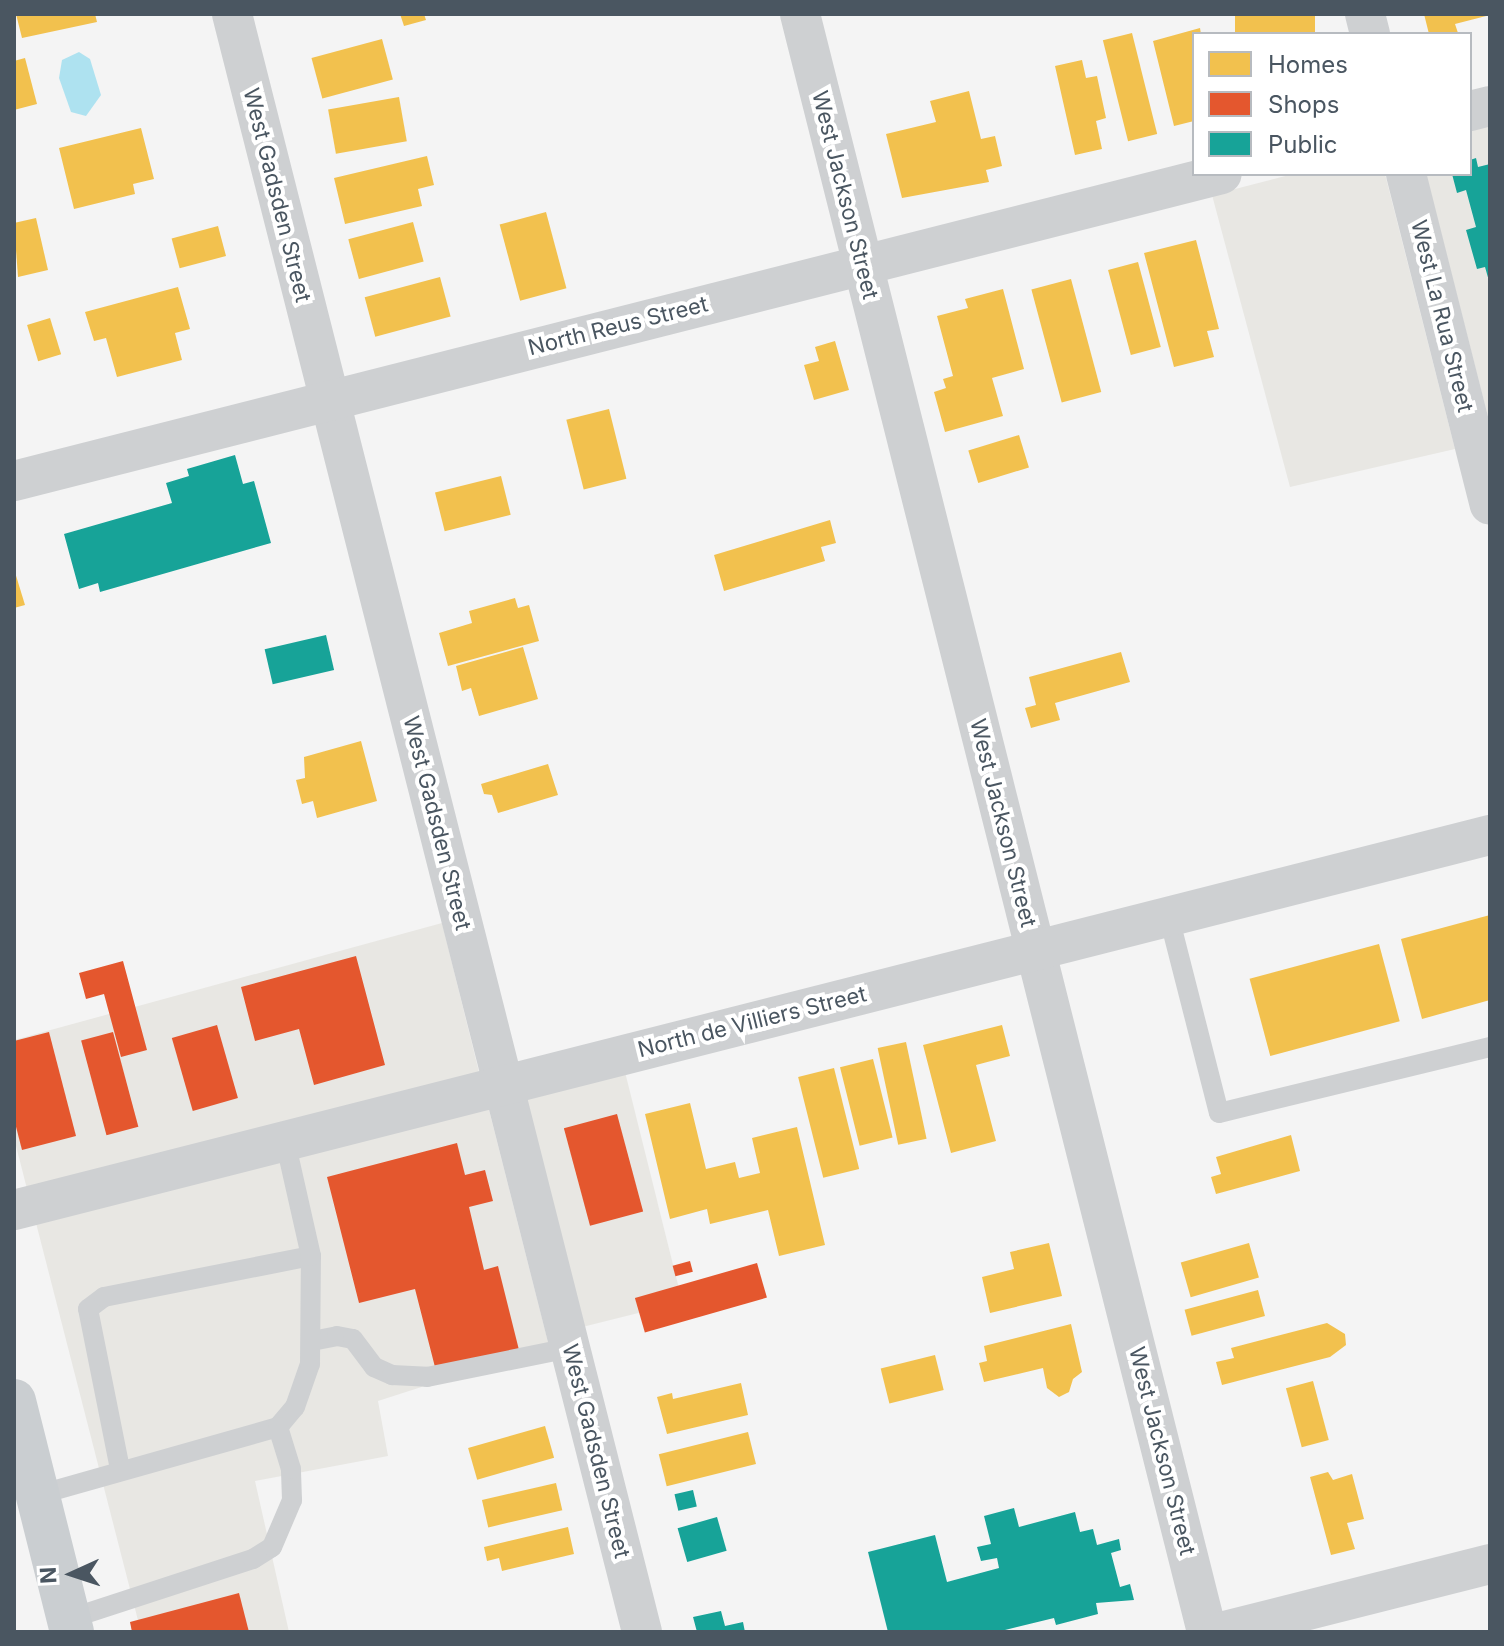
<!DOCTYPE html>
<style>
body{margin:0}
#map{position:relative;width:1504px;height:1646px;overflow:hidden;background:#f4f4f4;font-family:Inter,sans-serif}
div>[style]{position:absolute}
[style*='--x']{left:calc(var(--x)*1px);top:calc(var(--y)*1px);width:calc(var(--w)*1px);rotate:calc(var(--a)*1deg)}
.commercial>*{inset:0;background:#e8e7e3;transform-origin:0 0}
.water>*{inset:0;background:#aee2f0}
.homes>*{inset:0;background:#f2c14e;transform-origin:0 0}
.shops>*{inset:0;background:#e4572e;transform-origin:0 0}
.public>*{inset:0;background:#17a398;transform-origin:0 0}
.lane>*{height:20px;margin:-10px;padding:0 10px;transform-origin:10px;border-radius:10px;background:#ced0d2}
.street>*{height:40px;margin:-20px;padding:0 20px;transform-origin:20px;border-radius:20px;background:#ced0d2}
.primary>*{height:44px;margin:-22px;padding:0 22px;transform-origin:22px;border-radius:22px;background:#caced1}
span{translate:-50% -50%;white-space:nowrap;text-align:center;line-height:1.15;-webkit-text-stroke:8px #fff;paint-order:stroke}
.street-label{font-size:22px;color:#4a5661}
.frame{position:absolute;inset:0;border:16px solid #4a5661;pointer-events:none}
.legend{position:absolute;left:1192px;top:32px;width:280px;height:144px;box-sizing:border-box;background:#fff;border:2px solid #b7bbc0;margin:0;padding:10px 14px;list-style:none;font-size:24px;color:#4a5661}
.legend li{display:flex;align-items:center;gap:16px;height:40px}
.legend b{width:40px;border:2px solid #b7bbc0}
.north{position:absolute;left:32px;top:1534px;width:80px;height:80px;-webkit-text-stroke:6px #fff;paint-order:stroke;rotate:267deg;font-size:22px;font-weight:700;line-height:32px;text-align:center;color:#4a5661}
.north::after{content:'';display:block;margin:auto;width:28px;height:36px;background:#4a5661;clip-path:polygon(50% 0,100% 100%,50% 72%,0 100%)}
</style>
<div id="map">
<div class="commercial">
<i style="clip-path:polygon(1490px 124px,1490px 425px,1426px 174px,1470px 174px,1470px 129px)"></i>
<i style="clip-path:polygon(1293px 174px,1385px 174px,1455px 449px,1290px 487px,1212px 195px)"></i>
<i style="clip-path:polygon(442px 923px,479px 1072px,27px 1189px,14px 1138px,14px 1040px)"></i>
<i style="left:625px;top:1072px;width:237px;height:102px;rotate:76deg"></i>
<i style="clip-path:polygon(488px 1106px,549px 1346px,378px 1401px,388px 1456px,255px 1481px,289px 1632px,141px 1632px,36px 1223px)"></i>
</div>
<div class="water">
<i style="clip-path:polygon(79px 52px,90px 59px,101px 95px,86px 116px,71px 112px,59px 78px,62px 60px)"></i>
</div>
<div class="homes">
<i style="clip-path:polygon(16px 14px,95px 14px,97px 22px,22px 38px)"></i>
<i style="clip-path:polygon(400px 14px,424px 14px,426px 20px,404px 26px)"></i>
<i style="left:1235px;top:14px;width:80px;height:21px"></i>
<i style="clip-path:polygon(1424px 14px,1490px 14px,1490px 15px,1455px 24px,1458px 33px,1429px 34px)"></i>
<i style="clip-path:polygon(1200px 28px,1201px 34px,1194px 34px,1194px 121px,1174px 126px,1153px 41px)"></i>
<i style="left:1132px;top:33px;width:104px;height:30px;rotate:76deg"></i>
<i style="left:382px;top:39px;width:42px;height:73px;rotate:75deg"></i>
<i style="clip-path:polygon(25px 58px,37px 104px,14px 110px,14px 61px)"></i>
<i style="clip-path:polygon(1082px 60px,1086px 78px,1097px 76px,1106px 118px,1096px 121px,1102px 149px,1075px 155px,1055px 66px)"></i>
<i style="clip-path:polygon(969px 91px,981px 139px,995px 136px,1002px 166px,986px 170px,989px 182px,902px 198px,886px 134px,936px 122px,930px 101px)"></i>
<i style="left:399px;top:97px;width:45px;height:72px;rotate:80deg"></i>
<i style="clip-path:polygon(141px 128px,154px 179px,133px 184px,135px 194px,74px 209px,59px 148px)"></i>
<i style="clip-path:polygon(427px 156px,434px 185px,418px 189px,422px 206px,345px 224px,334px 178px)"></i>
<i style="left:546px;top:212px;width:79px;height:48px;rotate:75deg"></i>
<i style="clip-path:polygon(36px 218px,48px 270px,18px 277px,14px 223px)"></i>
<i style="left:413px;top:222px;width:41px;height:67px;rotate:75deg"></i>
<i style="left:218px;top:226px;width:31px;height:48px;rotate:75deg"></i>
<i style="clip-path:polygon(1196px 240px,1219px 329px,1207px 331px,1214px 357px,1174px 367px,1144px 253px)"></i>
<i style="left:1138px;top:262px;width:88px;height:31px;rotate:75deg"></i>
<i style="left:440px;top:277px;width:41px;height:78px;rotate:75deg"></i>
<i style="left:1071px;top:279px;width:117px;height:41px;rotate:75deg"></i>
<i style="clip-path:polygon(178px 287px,190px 329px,175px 333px,182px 360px,117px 377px,106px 338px,94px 341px,85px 312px)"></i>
<i style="clip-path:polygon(1003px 289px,1024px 369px,992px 378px,1003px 416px,945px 432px,934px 392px,946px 388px,943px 379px,953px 376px,937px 316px,968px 308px,965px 299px)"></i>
<i style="left:50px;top:318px;width:38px;height:24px;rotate:73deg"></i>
<i style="clip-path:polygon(835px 341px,849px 390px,814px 400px,804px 365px,819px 361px,815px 347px)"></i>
<i style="left:609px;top:409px;width:72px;height:44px;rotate:76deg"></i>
<i style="left:1019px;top:435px;width:34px;height:53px;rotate:73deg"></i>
<i style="left:501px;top:476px;width:40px;height:68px;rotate:76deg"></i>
<i style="clip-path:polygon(830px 520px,836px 543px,821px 547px,825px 561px,724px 591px,714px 555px)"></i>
<i style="clip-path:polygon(14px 569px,25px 605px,14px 608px)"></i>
<i style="clip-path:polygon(515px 598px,518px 608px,529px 605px,539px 641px,448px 666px,439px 633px,472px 623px,469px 611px)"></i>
<i style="clip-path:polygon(523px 647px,538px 699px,479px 716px,471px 688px,462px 691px,456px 666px)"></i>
<i style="clip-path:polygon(1121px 652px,1130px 682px,1055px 703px,1060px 720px,1031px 728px,1025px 708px,1036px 705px,1029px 677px)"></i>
<i style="clip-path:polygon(361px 741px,377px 801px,317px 818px,313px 801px,302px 804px,296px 780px,305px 778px,304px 757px)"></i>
<i style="clip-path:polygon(548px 764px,558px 795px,498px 813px,492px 795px,484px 794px,481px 784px)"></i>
<i style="clip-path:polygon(1490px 915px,1490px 1000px,1422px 1019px,1401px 939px)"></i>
<i style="left:1379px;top:944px;width:80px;height:134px;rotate:75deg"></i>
<i style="clip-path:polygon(1002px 1025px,1010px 1056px,976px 1065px,996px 1141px,951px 1153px,923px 1045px)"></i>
<i style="left:906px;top:1042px;width:99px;height:29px;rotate:78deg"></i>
<i style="left:873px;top:1059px;width:81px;height:34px;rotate:76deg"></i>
<i style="left:834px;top:1068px;width:104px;height:37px;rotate:76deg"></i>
<i style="clip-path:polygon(690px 1103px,706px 1169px,735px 1162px,739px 1178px,760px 1173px,752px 1138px,797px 1127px,825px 1245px,779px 1256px,768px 1210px,710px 1224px,707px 1209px,670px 1219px,645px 1114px)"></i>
<i style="clip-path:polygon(1291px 1135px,1300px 1171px,1216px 1194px,1211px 1177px,1221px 1174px,1216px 1157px)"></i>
<i style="clip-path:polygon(1049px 1243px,1062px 1296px,990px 1313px,982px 1277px,1014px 1269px,1010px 1252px)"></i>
<i style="left:1249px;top:1243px;width:36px;height:71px;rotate:74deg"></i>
<i style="left:1258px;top:1290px;width:27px;height:76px;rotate:75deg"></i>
<i style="clip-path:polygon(1327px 1323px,1345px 1334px,1346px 1345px,1330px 1357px,1222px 1385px,1216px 1362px,1234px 1358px,1231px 1348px)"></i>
<i style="clip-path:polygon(1071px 1324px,1082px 1372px,1073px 1379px,1069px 1392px,1059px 1397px,1047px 1388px,1043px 1368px,984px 1382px,979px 1363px,987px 1361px,984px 1346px)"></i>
<i style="left:935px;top:1355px;width:36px;height:56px;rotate:76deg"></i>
<i style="left:1313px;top:1381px;width:61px;height:28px;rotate:75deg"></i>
<i style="clip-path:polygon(741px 1383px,748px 1415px,667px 1434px,657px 1397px,672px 1393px,673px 1399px)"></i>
<i style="left:545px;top:1426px;width:33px;height:80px;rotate:74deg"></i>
<i style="left:748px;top:1432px;width:33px;height:92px;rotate:76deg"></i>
<i style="clip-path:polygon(1328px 1472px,1333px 1480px,1352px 1474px,1364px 1519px,1347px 1523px,1355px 1549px,1331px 1555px,1310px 1477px)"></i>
<i style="left:556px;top:1483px;width:28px;height:76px;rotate:77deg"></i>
<i style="clip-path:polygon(568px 1527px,574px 1554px,502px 1571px,499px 1558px,487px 1561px,484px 1547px)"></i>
</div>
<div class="shops">
<i style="clip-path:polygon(356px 956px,385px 1065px,314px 1085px,299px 1029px,255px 1041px,241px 987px)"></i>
<i style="clip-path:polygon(123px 961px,147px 1050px,121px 1057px,104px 994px,86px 999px,79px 973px)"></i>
<i style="left:217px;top:1025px;width:76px;height:47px;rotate:74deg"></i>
<i style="clip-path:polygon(49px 1032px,76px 1136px,22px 1150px,14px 1119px,14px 1041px)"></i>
<i style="left:113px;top:1032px;width:98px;height:33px;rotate:75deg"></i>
<i style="left:617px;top:1114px;width:101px;height:55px;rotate:75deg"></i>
<i style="clip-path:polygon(457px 1143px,465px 1175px,485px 1170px,493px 1201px,469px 1207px,484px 1270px,498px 1266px,519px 1350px,436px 1371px,415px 1289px,359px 1303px,327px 1177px)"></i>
<i style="left:690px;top:1261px;width:11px;height:18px;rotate:75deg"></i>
<i style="left:757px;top:1263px;width:36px;height:127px;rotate:74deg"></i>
<i style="clip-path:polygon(239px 1593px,249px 1632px,132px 1632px,130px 1622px)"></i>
</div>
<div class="public">
<i style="clip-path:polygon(1476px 158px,1478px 167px,1490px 164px,1489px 281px,1485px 267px,1477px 269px,1466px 230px,1476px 227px,1466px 190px,1457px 193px,1452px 174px,1470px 174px,1470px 160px)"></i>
<i style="clip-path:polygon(235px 455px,243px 484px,254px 481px,271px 543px,100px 592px,98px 583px,79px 589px,64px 534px,172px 503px,166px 483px,189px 476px,187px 469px)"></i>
<i style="left:326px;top:635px;width:36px;height:63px;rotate:77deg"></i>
<i style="left:693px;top:1490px;width:17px;height:19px;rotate:77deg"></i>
<i style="clip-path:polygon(1014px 1508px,1019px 1527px,1075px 1512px,1080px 1532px,1093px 1529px,1097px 1545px,1119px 1539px,1121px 1550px,1111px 1553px,1120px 1587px,1130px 1584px,1134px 1600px,1096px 1603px,1098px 1614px,1056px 1625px,1054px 1618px,997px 1632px,888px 1632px,868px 1552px,935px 1535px,947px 1582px,999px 1568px,997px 1558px,981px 1561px,977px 1547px,991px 1544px,984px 1516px)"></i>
<i style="left:717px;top:1517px;width:35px;height:41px;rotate:74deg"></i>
<i style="clip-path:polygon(721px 1611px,725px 1626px,743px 1622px,745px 1632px,697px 1632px,693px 1617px)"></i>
</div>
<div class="lane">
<i style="--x:1169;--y:917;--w:202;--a:75.7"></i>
<i style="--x:1219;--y:1113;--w:279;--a:-13.7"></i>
<i style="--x:312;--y:1341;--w:25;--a:-11"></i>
<i style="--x:337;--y:1336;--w:16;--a:11"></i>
<i style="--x:353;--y:1339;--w:35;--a:53"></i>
<i style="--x:374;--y:1367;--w:20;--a:24"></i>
<i style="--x:392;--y:1375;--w:35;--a:3"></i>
<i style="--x:427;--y:1377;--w:146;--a:-11.5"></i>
<i style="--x:120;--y:1469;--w:163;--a:-101.3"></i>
<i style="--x:88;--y:1309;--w:20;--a:-37"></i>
<i style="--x:104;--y:1297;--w:211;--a:-11.2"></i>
<i style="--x:38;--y:1495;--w:249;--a:-15.8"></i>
<i style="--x:278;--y:1427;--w:26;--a:-50"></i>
<i style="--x:295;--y:1407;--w:46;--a:-70.8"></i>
<i style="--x:310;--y:1364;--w:108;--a:-89.5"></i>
<i style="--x:311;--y:1256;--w:118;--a:-102.7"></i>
<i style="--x:69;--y:1619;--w:194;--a:-18.1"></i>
<i style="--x:253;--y:1559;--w:22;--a:-32"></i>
<i style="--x:272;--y:1547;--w:51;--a:-66.9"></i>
<i style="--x:292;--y:1500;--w:31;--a:-92"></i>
<i style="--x:291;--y:1469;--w:44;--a:-107.2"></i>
</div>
<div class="street">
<i style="--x:232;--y:14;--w:1669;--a:75.78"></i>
<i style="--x:800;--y:14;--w:1668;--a:75.88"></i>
<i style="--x:1365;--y:14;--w:21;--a:76"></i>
<i style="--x:1470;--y:111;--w:21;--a:-14"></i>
<i style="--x:1406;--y:174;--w:341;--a:75.8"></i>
<i style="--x:14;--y:481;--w:1246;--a:-14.26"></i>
<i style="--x:14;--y:1210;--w:1523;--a:-14.26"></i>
<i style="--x:1221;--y:1632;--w:277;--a:-14.2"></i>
</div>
<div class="primary">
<i style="--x:14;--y:1401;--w:238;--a:75.9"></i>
</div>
<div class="street-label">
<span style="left:277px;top:195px;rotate:76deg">West Gadsden Street</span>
<span style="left:845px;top:195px;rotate:76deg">West Jackson Street</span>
<span style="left:1442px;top:316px;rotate:76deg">West La Rua Street</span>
<span style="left:618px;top:326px;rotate:-14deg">North Reus Street</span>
<span style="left:437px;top:823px;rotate:76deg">West Gadsden Street</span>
<span style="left:1003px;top:823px;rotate:76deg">West Jackson Street</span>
<span style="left:752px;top:1022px;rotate:-14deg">North de Villiers Street</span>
<span style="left:596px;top:1451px;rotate:76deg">West Gadsden Street</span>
<span style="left:1162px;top:1451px;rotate:76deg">West Jackson Street</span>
</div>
<div class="frame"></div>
<ul class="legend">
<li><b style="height:22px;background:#f2c14e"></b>Homes</li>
<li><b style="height:22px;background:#e4572e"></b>Shops</li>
<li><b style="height:22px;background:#17a398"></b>Public</li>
</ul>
<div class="north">N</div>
</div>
